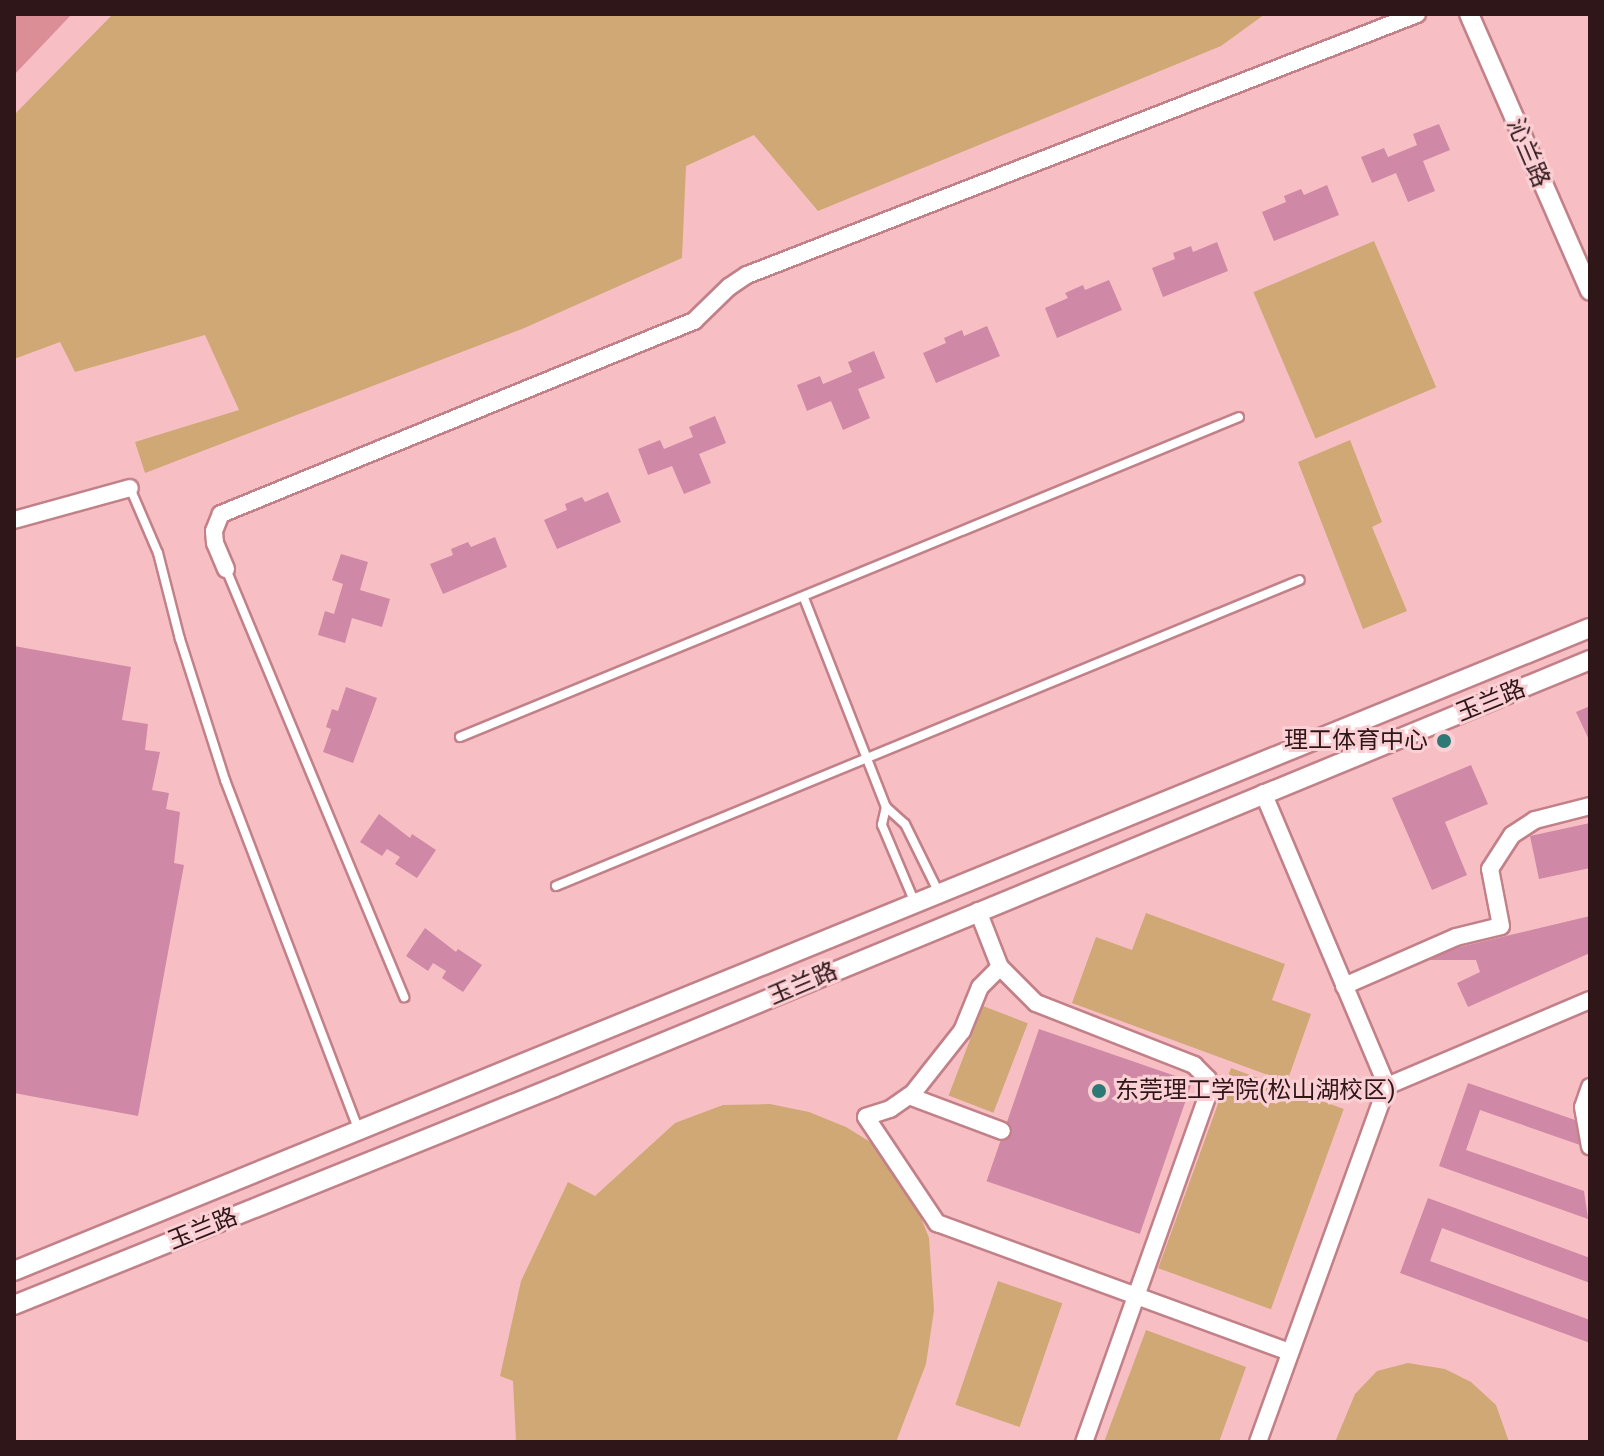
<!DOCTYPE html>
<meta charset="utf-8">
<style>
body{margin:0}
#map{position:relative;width:1604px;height:1456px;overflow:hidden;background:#f7bfc4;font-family:Roboto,"Noto Sans SC",sans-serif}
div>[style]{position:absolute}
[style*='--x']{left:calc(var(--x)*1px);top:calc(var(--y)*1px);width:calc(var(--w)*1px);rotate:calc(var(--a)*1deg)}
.green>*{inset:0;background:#cfa876;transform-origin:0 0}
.water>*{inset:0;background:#db8e96}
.building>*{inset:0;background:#cf88a6;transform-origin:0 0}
.roads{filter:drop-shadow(2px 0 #c28188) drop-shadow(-2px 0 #c28188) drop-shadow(0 2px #c28188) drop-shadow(0 -2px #c28188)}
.service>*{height:8px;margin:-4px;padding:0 4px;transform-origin:4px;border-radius:4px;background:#fff}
.minor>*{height:16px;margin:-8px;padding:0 8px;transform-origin:8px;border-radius:8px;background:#fff}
.tertiary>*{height:18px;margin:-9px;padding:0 9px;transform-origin:9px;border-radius:9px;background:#fff}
.dots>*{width:22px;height:22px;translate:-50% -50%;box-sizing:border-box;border:4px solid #fbd0d4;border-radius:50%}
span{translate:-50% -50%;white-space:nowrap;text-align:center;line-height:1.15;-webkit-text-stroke:6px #fbd0d4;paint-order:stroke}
.street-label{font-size:24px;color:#2e1619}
.poi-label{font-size:24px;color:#2e1619}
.right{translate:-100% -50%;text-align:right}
.left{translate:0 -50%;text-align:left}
.frame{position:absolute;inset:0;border:16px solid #2e1619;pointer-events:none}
</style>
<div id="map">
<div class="green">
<i style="clip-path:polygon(113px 14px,1265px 14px,1221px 46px,818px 211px,754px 135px,686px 166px,682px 258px,522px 329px,145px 473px,135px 442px,239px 410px,205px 335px,75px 372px,60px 342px,14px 359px,14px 115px)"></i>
<i style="left:1374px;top:241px;width:159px;height:131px;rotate:67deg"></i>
<i style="clip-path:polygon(1350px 440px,1382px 522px,1372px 527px,1407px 611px,1363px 629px,1298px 462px)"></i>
<i style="clip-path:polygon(1146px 913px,1285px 964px,1272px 1000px,1311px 1014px,1287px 1082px,1072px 1003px,1096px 937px,1132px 950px)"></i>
<i style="left:983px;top:1006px;width:48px;height:96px;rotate:21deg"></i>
<i style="left:1231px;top:1068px;width:120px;height:213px;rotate:20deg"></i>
<i style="clip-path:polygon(770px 1104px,809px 1112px,846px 1127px,880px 1148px,907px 1182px,929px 1238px,934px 1310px,926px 1364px,896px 1442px,516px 1442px,513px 1381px,500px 1376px,521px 1281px,568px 1182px,595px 1196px,675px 1123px,723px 1105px)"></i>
<i style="left:998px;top:1281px;width:68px;height:131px;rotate:19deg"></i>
<i style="clip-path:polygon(1146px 1330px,1246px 1367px,1219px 1442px,1104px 1442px)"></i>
<i style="clip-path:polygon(1408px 1363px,1445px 1369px,1471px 1382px,1496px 1405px,1509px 1442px,1335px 1442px,1355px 1394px,1377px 1371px)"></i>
</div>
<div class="water">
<i style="clip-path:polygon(14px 14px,72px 14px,14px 75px)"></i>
</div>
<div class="building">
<i style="clip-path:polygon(1439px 124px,1450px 150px,1423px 161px,1435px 191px,1408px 202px,1396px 173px,1372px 183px,1361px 157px,1384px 148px,1388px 157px,1417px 145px,1413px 134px)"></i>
<i style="clip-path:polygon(1327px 185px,1339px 215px,1274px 241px,1262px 212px,1286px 202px,1284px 196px,1301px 189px,1304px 195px)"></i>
<i style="clip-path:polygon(1217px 242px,1228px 271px,1163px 297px,1152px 268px,1175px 259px,1173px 253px,1191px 246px,1193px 252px)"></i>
<i style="clip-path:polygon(1109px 280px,1122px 310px,1057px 338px,1045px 308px,1068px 298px,1065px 293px,1083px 285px,1085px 290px)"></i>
<i style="clip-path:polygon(987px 326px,1000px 356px,936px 383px,923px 353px,946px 343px,944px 338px,962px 330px,964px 336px)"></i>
<i style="clip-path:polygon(874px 351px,885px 378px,858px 389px,870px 418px,843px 430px,831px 401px,807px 411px,797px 385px,820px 376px,823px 384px,852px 372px,848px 362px)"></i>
<i style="clip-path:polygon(715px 416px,726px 443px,699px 454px,711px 483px,684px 494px,672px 466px,648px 475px,638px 449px,660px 440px,664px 449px,693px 437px,689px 427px)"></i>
<i style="clip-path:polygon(608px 492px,621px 522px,557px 549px,544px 520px,567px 510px,565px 504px,582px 497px,585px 502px)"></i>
<i style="clip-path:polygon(495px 537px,507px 567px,443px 594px,430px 564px,453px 555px,451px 549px,468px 542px,471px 547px)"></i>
<i style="clip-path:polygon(341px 554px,368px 562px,360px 590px,390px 599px,382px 627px,352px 618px,345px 643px,318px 635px,325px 611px,334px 614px,343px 584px,332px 580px)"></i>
<i style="clip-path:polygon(14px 646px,131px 667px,122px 720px,148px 724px,145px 750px,160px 752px,152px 790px,169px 793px,166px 809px,180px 812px,174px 863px,184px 865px,138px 1116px,14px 1093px)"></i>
<i style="clip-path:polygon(346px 687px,377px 698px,353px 763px,323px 752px,331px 729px,326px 727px,332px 709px,338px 711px)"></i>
<i style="clip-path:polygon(1590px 706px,1590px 742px,1576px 712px)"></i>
<i style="clip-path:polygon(1471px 765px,1488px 804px,1445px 822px,1467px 875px,1432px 890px,1392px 798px)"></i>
<i style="clip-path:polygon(379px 814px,410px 838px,412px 834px,436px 850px,417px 878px,395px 864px,400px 857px,387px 849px,382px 856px,360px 842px)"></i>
<i style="clip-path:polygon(1590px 823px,1590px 868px,1539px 879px,1530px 836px)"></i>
<i style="clip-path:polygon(1590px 916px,1590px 953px,1468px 1007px,1457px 983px,1480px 972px,1476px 960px,1430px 960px,1426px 955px)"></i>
<i style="clip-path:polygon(425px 928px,456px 952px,458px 949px,482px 965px,463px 992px,442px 978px,446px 971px,433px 963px,428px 971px,406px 956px)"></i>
<i style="left:1039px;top:1029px;width:162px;height:161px;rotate:19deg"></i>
<i style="clip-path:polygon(1468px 1083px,1575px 1120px,1580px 1145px,1480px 1110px,1466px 1150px,1584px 1191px,1588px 1219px,1439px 1166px)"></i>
<i style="clip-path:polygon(1428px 1198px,1590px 1258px,1590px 1283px,1442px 1228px,1430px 1261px,1590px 1320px,1590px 1343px,1400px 1273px)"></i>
</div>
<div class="roads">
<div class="service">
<i style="--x:130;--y:488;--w:71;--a:66.7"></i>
<i style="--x:158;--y:553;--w:89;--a:75.7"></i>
<i style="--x:180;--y:639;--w:148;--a:72.3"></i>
<i style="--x:225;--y:780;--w:376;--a:69.1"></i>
<i style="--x:226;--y:569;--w:464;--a:67.4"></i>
<i style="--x:804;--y:598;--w:225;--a:68.6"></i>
<i style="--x:886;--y:807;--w:25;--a:42"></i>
<i style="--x:905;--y:824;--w:77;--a:63.8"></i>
<i style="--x:460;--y:737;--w:842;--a:-22.33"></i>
<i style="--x:886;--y:807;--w:18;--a:103"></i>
<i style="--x:882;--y:825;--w:85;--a:67.1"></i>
<i style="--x:556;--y:886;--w:804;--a:-22.36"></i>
</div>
<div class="minor">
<i style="--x:14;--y:520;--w:120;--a:-15.4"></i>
<i style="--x:226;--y:569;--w:28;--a:-113"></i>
<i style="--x:215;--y:543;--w:12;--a:-95"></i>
<i style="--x:214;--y:531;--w:18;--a:-68"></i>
<i style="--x:221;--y:514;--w:511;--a:-22.2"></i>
<i style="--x:694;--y:321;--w:49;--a:-44.2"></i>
<i style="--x:729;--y:287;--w:22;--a:-34"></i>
<i style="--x:747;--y:275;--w:719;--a:-21.28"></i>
<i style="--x:978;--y:911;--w:60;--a:68.6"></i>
<i style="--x:1000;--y:967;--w:28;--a:135"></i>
<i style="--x:980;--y:987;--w:48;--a:112.2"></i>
<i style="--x:962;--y:1031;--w:79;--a:128.3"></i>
<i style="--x:913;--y:1093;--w:28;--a:145"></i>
<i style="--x:890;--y:1109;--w:25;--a:162"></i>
<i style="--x:866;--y:1117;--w:128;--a:56.2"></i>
<i style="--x:937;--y:1223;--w:376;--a:20.1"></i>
<i style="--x:1000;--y:967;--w:51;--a:45"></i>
<i style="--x:1036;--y:1003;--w:170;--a:21.4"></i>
<i style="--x:1194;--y:1065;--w:20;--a:45"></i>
<i style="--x:1208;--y:1079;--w:18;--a:93"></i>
<i style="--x:1207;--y:1097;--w:366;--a:109.6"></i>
<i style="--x:1344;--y:986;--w:122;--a:-23.6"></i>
<i style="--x:1456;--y:937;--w:46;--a:-13.7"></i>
<i style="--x:1501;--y:926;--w:58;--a:-100.9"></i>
<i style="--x:1490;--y:869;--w:40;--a:-57.1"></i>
<i style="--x:1512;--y:835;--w:27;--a:-33"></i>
<i style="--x:1535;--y:820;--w:57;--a:-14.3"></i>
<i style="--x:1387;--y:1086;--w:220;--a:-23"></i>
<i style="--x:1590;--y:1087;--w:21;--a:109"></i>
<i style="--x:1583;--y:1107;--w:40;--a:80"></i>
<i style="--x:909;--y:1096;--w:99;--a:20.6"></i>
<i style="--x:1258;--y:1442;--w:379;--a:-70.1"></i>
<i style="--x:1387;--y:1086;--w:318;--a:-112.9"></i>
</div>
<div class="tertiary">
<i style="--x:1469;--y:14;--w:302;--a:66.4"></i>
<i style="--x:14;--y:1271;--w:1702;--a:-22.2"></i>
<i style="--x:14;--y:1305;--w:583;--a:-21.95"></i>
<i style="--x:555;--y:1087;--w:1120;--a:-22.42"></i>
</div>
</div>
<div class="dots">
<i style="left:1444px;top:741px;background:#2e7876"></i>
<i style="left:1099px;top:1091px;background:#2e7876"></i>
</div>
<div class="street-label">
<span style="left:1528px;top:153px;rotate:67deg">沁兰路</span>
<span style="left:1491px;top:701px;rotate:-22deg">玉兰路</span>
<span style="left:803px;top:984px;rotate:-23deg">玉兰路</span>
<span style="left:203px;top:1229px;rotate:-22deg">玉兰路</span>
</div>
<div class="poi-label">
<span class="right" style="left:1428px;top:741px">理工体育中心</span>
<span class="left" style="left:1115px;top:1091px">东莞理工学院(松山湖校区)</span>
</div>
<div class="frame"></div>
</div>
